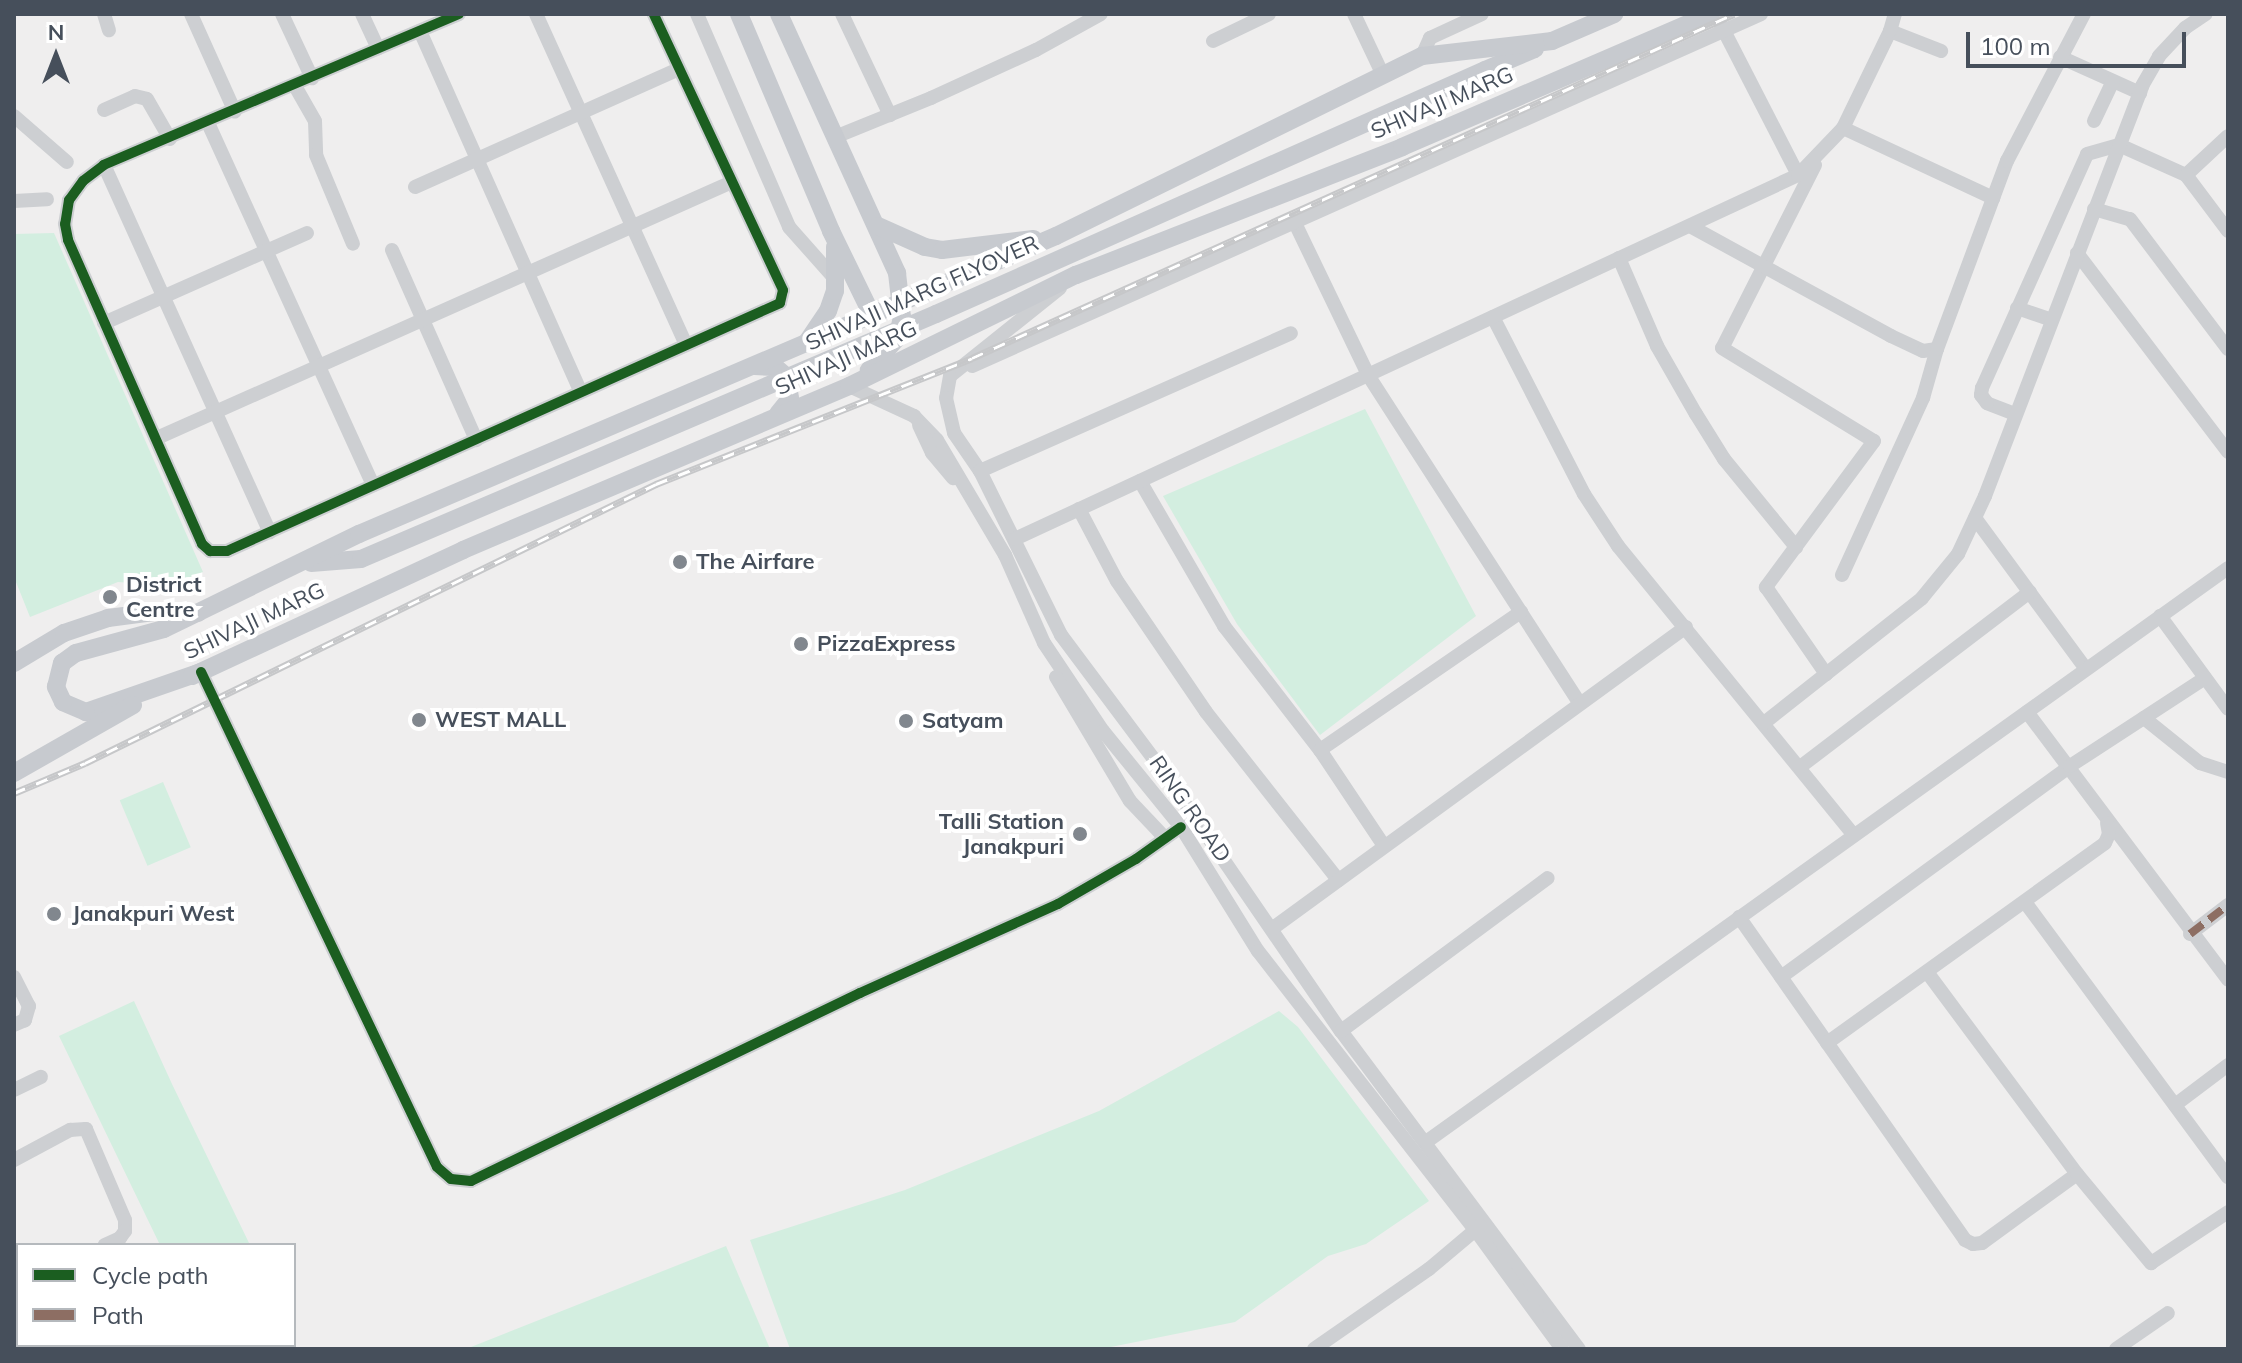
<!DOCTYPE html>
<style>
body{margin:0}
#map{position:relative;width:2242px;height:1363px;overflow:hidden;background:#efeeee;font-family:Mulish,sans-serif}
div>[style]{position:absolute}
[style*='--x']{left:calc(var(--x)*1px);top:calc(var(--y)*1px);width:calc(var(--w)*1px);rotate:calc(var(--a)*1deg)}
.green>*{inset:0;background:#d3eee0;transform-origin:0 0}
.minor>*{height:14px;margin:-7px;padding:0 7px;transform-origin:7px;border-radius:7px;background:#cdcfd2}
.major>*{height:18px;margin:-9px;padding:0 9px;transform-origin:9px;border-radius:9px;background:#c7cacf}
.rail>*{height:7px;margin-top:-3.5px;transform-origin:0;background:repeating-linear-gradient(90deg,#fff 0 12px,#c6c7c9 0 24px);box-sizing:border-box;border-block:2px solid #c6c7c9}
.major-bridge>*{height:18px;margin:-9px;padding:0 9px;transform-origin:9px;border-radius:9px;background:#c7cacf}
.quiet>*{height:8px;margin-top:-4px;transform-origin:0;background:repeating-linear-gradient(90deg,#8d6e63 0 16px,transparent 0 24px)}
.cycleway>*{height:10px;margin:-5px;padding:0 5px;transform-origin:5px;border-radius:5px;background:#1b5e20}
.dots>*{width:22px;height:22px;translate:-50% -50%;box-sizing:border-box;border:4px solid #fff;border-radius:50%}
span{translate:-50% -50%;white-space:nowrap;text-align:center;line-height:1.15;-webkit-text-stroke:8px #fff;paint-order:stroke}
.street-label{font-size:22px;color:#464f5b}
.poi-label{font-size:22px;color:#464f5b;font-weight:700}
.left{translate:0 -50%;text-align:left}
.right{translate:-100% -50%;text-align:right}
.frame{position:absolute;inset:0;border:16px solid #464f5b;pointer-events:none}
.legend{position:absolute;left:16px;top:1243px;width:280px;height:104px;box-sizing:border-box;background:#fff;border:2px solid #b5b9bd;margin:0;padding:10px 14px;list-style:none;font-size:24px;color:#464f5b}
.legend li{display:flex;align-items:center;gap:16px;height:40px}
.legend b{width:40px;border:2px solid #b5b9bd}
.north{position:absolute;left:16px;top:16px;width:80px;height:80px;-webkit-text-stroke:6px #fff;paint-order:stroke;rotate:0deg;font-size:22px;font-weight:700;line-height:32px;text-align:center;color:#464f5b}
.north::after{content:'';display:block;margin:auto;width:28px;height:36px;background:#464f5b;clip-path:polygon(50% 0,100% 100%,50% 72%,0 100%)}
.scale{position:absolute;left:1966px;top:32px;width:220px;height:36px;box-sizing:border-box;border:4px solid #464f5b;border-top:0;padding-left:10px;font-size:24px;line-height:28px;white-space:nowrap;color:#464f5b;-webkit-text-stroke:6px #fff;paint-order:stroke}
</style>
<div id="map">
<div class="green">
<i style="clip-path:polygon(54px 233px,203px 572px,174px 586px,118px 582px,30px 617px,14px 577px,14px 234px)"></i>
<i style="clip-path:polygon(1365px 409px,1476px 616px,1320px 735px,1237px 624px,1163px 496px)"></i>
<i style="left:163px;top:782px;width:71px;height:47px;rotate:67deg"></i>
<i style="clip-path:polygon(134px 1001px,172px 1084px,250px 1245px,160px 1245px,59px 1036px)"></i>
<i style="clip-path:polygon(1279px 1011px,1298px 1027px,1429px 1201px,1366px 1244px,1328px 1256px,1235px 1322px,1101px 1349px,790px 1349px,750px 1240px,905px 1190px,1099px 1111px)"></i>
<i style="clip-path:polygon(726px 1246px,770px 1349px,466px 1349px)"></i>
</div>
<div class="minor">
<i style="--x:104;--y:14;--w:17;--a:73"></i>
<i style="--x:191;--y:14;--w:107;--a:65.8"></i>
<i style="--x:282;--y:14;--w:71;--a:64.9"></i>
<i style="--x:362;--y:14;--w:38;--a:65"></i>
<i style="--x:459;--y:14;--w:386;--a:157"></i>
<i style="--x:104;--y:165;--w:26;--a:143"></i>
<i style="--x:83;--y:181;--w:24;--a:126"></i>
<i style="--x:69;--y:200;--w:24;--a:99"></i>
<i style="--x:65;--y:224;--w:16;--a:79"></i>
<i style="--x:68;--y:240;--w:332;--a:66.2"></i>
<i style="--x:202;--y:544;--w:11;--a:41"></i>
<i style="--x:210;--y:551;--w:17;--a:0"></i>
<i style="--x:227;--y:551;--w:606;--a:-24.15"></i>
<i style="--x:780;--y:303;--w:13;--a:-77"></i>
<i style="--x:783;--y:290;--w:305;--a:-115.1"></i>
<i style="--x:536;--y:14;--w:363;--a:65.6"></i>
<i style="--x:697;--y:14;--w:232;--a:66.6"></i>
<i style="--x:789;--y:227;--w:71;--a:48.4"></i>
<i style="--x:842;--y:14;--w:112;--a:64.6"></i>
<i style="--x:1354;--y:14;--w:68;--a:64.6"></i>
<i style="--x:1720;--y:23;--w:171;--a:62.8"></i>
<i style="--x:420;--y:31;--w:395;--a:66"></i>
<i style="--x:1890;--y:31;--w:55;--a:21.4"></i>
<i style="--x:1213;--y:41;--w:62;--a:-25.7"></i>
<i style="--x:1422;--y:56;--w:20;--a:-66"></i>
<i style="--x:1430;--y:38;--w:57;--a:-24.8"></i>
<i style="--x:2060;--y:57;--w:88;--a:24.2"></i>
<i style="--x:295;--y:86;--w:40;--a:60.3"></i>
<i style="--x:315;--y:121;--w:34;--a:88"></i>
<i style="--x:316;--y:155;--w:96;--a:67.4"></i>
<i style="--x:104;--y:110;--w:34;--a:-24"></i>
<i style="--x:135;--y:96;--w:12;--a:14"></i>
<i style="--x:147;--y:99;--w:46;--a:60.1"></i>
<i style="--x:14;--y:116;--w:70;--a:41"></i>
<i style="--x:2094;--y:121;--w:44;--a:-64.6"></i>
<i style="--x:208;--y:123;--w:398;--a:65.5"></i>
<i style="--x:1843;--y:128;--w:166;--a:25"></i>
<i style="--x:835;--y:137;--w:104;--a:-22.1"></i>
<i style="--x:931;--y:98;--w:115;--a:-24.6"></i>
<i style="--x:1036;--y:50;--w:74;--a:-29"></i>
<i style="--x:104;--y:165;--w:403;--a:65.7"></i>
<i style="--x:1815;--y:165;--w:205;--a:116.9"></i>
<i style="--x:1722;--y:348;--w:178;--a:31.5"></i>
<i style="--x:1874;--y:441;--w:182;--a:126.5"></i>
<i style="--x:1766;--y:587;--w:106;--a:55.4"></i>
<i style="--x:2186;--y:175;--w:57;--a:-42.9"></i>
<i style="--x:415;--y:187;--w:289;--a:-24.1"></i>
<i style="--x:14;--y:201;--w:33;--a:-3"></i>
<i style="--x:2094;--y:209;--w:37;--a:16"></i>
<i style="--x:2130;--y:219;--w:163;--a:53"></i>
<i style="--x:1294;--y:221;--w:171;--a:64.3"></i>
<i style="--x:1368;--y:375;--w:391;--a:57.2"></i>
<i style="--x:1690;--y:226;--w:229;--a:28.7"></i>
<i style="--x:1891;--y:336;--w:35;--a:25"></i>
<i style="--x:1923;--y:351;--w:14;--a:-8"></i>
<i style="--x:392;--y:250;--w:208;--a:66.1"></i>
<i style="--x:2077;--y:253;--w:250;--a:52.8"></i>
<i style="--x:1619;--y:258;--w:96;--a:66.6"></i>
<i style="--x:1657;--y:346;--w:78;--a:60.2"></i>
<i style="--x:1696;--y:414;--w:53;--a:58.1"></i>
<i style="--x:1724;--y:459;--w:114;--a:50.7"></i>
<i style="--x:1060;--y:288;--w:141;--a:141.3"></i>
<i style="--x:950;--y:376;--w:22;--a:100"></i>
<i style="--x:946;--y:398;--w:36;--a:77"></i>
<i style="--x:954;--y:433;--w:46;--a:55.6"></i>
<i style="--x:980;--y:471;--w:183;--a:63.7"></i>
<i style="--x:1061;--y:635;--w:169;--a:53.2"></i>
<i style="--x:1162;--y:770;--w:316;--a:55.6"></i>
<i style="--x:1341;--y:1031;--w:397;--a:53.2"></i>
<i style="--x:2017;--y:308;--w:36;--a:19"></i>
<i style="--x:1493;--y:317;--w:199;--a:62.8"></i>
<i style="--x:1584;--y:494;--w:62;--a:56.8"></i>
<i style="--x:1618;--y:546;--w:373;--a:50.8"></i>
<i style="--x:104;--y:323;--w:222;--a:-23.9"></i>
<i style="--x:972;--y:366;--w:864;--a:-24.04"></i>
<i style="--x:849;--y:386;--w:72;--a:24.8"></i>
<i style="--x:914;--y:416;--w:33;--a:46"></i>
<i style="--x:937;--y:440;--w:134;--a:59.4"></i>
<i style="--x:1005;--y:555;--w:96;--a:66.1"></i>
<i style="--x:1044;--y:643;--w:106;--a:56.2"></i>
<i style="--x:1103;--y:731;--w:124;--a:50.9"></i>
<i style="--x:1181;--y:827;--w:146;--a:58.2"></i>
<i style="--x:1258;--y:951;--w:355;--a:52.1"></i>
<i style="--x:1476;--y:1231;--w:146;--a:53.9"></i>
<i style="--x:2015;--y:414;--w:30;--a:-159"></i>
<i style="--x:1987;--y:403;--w:10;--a:-127"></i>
<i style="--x:1981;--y:395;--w:7;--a:-82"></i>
<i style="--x:1982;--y:388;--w:256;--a:-65.8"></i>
<i style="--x:2087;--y:154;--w:33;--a:-16"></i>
<i style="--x:2119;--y:145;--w:73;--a:24.1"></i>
<i style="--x:2186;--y:175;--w:70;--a:53.1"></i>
<i style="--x:919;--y:425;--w:31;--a:65"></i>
<i style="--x:932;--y:453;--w:33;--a:50"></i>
<i style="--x:157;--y:438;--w:629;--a:-24"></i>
<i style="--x:980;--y:471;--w:340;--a:-23.9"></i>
<i style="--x:1140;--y:481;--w:168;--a:59.9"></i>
<i style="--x:1224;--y:626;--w:157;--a:52.3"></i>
<i style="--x:1320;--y:750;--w:115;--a:56.3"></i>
<i style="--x:1079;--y:509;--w:81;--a:62.2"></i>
<i style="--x:1117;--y:581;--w:158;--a:55.8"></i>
<i style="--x:1206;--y:712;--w:214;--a:51.8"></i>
<i style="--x:1975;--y:518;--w:187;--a:53.7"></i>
<i style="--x:1015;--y:539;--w:863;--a:-24.93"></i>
<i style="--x:1798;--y:175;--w:65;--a:-46.2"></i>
<i style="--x:1843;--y:128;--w:108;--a:-64.1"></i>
<i style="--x:1890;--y:31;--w:18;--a:-74"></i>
<i style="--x:1842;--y:575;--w:195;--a:-65.4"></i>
<i style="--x:1923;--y:398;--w:51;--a:-74.1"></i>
<i style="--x:1937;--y:349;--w:201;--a:-69.6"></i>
<i style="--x:2007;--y:161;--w:166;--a:-62.4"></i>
<i style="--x:2160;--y:616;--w:115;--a:53.8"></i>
<i style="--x:201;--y:672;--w:548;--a:64.51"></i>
<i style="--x:437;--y:1167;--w:18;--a:41"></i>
<i style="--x:451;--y:1179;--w:20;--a:6"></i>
<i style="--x:471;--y:1181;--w:432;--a:-25.8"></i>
<i style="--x:860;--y:993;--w:217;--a:-24.2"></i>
<i style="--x:1058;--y:904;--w:90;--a:-30"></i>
<i style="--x:1136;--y:859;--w:55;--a:-35.4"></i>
<i style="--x:1056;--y:677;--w:144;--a:59.2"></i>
<i style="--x:1130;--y:801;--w:51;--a:46.6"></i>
<i style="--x:2027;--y:712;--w:335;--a:53.1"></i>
<i style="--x:2144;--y:718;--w:72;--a:38.8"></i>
<i style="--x:2200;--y:763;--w:29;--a:18"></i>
<i style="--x:1764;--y:723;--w:201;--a:-38.3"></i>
<i style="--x:1922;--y:598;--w:57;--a:-50.7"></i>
<i style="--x:1958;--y:554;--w:64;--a:-65"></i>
<i style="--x:1985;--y:496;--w:439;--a:-69"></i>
<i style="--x:2142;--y:86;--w:34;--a:-60"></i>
<i style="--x:2159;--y:56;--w:38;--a:-47"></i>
<i style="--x:2185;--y:28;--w:25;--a:-34"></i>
<i style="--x:1320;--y:750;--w:244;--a:-34.5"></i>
<i style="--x:1800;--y:767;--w:289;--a:-37.3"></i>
<i style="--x:2025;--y:902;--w:342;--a:53.6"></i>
<i style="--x:1739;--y:917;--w:394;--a:55"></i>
<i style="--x:1965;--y:1240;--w:9;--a:27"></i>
<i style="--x:1973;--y:1244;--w:9;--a:-6"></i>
<i style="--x:1982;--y:1243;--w:117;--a:-36"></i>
<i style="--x:1273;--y:928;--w:511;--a:-36.09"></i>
<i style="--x:2190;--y:934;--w:48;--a:-37.3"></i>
<i style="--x:1927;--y:972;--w:252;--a:53.4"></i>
<i style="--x:2077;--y:1174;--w:116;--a:50.3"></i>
<i style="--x:2151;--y:1263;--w:92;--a:-33.5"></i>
<i style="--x:14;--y:977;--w:33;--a:63"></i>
<i style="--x:29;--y:1006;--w:15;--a:106"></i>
<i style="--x:25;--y:1020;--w:12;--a:156"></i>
<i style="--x:1781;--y:977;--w:358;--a:-36.1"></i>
<i style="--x:2070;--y:766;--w:161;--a:-33.1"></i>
<i style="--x:1341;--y:1031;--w:257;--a:-36.5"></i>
<i style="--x:1827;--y:1043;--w:342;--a:-35.7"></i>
<i style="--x:2105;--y:843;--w:10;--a:-66"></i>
<i style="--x:2109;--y:834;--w:11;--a:-100"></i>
<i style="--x:14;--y:1090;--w:30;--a:-26"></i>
<i style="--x:2175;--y:1105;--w:66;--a:-37"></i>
<i style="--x:1426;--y:1142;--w:986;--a:-35.59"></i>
<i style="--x:14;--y:1160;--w:64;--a:-28.2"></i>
<i style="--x:70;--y:1130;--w:16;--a:-4"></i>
<i style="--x:86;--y:1129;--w:99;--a:66.8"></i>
<i style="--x:125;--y:1220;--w:11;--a:90"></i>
<i style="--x:125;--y:1231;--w:9;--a:126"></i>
<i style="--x:120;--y:1238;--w:17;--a:155"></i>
<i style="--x:14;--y:1288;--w:4;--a:-27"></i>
<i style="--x:190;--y:1345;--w:4;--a:63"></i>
<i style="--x:146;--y:1349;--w:9;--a:-27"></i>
<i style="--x:1314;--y:1349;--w:140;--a:-34.8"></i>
<i style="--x:1429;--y:1269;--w:67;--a:-40.1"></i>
<i style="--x:2116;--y:1349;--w:63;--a:-34.7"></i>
</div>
<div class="major">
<i style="--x:739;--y:14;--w:236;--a:67"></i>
<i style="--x:831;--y:231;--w:93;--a:64"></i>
<i style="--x:779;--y:14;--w:285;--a:65.5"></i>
<i style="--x:897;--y:273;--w:44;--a:83.5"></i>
<i style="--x:902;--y:317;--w:22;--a:103"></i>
<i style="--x:897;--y:338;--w:43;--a:131.2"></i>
<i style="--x:1485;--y:70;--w:54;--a:-22.8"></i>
<i style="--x:878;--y:226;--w:51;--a:24.1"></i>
<i style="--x:925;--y:247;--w:17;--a:10"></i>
<i style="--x:942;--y:250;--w:92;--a:-6.9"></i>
<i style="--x:807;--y:342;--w:37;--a:-56"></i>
<i style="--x:828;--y:311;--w:21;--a:-71"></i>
<i style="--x:835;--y:291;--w:44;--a:-90"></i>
<i style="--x:755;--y:366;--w:20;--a:3"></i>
<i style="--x:775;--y:367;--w:16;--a:40"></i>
<i style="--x:787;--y:377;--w:22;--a:82"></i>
<i style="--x:790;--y:399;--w:19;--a:129"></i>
<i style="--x:311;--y:563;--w:50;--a:-4.6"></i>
<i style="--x:14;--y:663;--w:58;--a:-31"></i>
<i style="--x:64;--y:633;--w:46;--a:-18.8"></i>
<i style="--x:108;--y:618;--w:46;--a:-7.4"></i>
<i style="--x:154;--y:612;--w:44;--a:1.3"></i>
<i style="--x:201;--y:672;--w:122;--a:160.8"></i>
<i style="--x:86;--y:712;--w:25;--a:-157"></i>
<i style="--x:63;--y:702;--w:17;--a:-115"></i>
<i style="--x:56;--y:687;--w:25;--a:-76"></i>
<i style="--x:62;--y:663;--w:17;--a:-36"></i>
<i style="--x:76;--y:653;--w:91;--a:-15.3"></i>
<i style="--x:164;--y:629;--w:217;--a:-26"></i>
<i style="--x:359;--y:534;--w:758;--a:-23.15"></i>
<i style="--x:1056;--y:236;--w:408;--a:-26.2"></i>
<i style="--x:1422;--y:56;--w:131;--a:-6.6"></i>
<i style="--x:1552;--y:41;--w:68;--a:-23.5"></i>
<i style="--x:192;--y:676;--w:299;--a:-24.9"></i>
<i style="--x:463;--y:550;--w:419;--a:-23"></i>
<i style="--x:849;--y:386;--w:253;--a:-26.1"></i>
<i style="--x:1076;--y:275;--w:350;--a:-21.4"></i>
<i style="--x:1402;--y:147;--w:336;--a:-23.3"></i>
<i style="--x:14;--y:773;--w:137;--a:-29.7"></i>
</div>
<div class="rail">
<i style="--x:14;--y:793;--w:77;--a:-22.9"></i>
<i style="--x:85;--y:763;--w:636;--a:-26.04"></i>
<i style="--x:656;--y:484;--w:340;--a:-21.7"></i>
<i style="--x:972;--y:358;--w:836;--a:-24.3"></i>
</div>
<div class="major-bridge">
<i style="--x:361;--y:559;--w:625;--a:-23.08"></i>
<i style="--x:936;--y:314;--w:601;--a:-23.96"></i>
</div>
<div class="quiet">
<i style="--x:2190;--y:934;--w:48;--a:-37.3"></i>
</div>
<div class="cycleway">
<i style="--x:459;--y:14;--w:386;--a:157"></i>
<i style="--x:104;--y:165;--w:26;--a:143"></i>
<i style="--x:83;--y:181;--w:24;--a:126"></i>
<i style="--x:69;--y:200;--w:24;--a:99"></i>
<i style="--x:65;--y:224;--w:16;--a:79"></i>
<i style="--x:68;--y:240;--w:332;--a:66.2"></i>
<i style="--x:202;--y:544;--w:11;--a:41"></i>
<i style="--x:210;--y:551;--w:17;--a:0"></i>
<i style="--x:227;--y:551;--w:606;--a:-24.15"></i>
<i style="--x:780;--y:303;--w:13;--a:-77"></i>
<i style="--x:783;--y:290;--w:305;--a:-115.1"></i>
<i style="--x:201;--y:672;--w:548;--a:64.51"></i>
<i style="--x:437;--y:1167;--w:18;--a:41"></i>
<i style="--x:451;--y:1179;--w:20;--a:6"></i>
<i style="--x:471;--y:1181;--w:432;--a:-25.8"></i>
<i style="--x:860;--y:993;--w:217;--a:-24.2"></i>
<i style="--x:1058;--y:904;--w:90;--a:-30"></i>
<i style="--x:1136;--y:859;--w:55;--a:-35.4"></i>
</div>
<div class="dots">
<i style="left:680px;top:562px;background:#81878e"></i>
<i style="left:110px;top:597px;background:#81878e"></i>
<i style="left:801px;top:644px;background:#81878e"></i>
<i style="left:419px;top:720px;background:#81878e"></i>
<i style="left:906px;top:721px;background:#81878e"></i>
<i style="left:1080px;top:834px;background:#81878e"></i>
<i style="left:54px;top:914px;background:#81878e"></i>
</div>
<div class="street-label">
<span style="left:1442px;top:103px;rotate:-23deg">SHIVAJI MARG</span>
<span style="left:922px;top:293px;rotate:-24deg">SHIVAJI MARG FLYOVER</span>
<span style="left:846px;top:358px;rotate:-24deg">SHIVAJI MARG</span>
<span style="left:254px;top:621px;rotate:-25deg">SHIVAJI MARG</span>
<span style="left:1190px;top:809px;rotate:55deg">RING ROAD</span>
</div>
<div class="poi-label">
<span class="left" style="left:696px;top:562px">The Airfare</span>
<span class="left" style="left:126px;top:597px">District<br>Centre</span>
<span class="left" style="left:817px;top:644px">PizzaExpress</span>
<span class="left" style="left:435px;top:720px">WEST MALL</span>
<span class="left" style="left:922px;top:721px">Satyam</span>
<span class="right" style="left:1064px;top:834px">Talli Station<br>Janakpuri</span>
<span class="left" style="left:72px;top:914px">Janakpuri West</span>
</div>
<div class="frame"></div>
<ul class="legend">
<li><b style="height:10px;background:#1b5e20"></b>Cycle path</li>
<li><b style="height:10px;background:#8d6e63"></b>Path</li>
</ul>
<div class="north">N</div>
<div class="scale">100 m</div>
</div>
